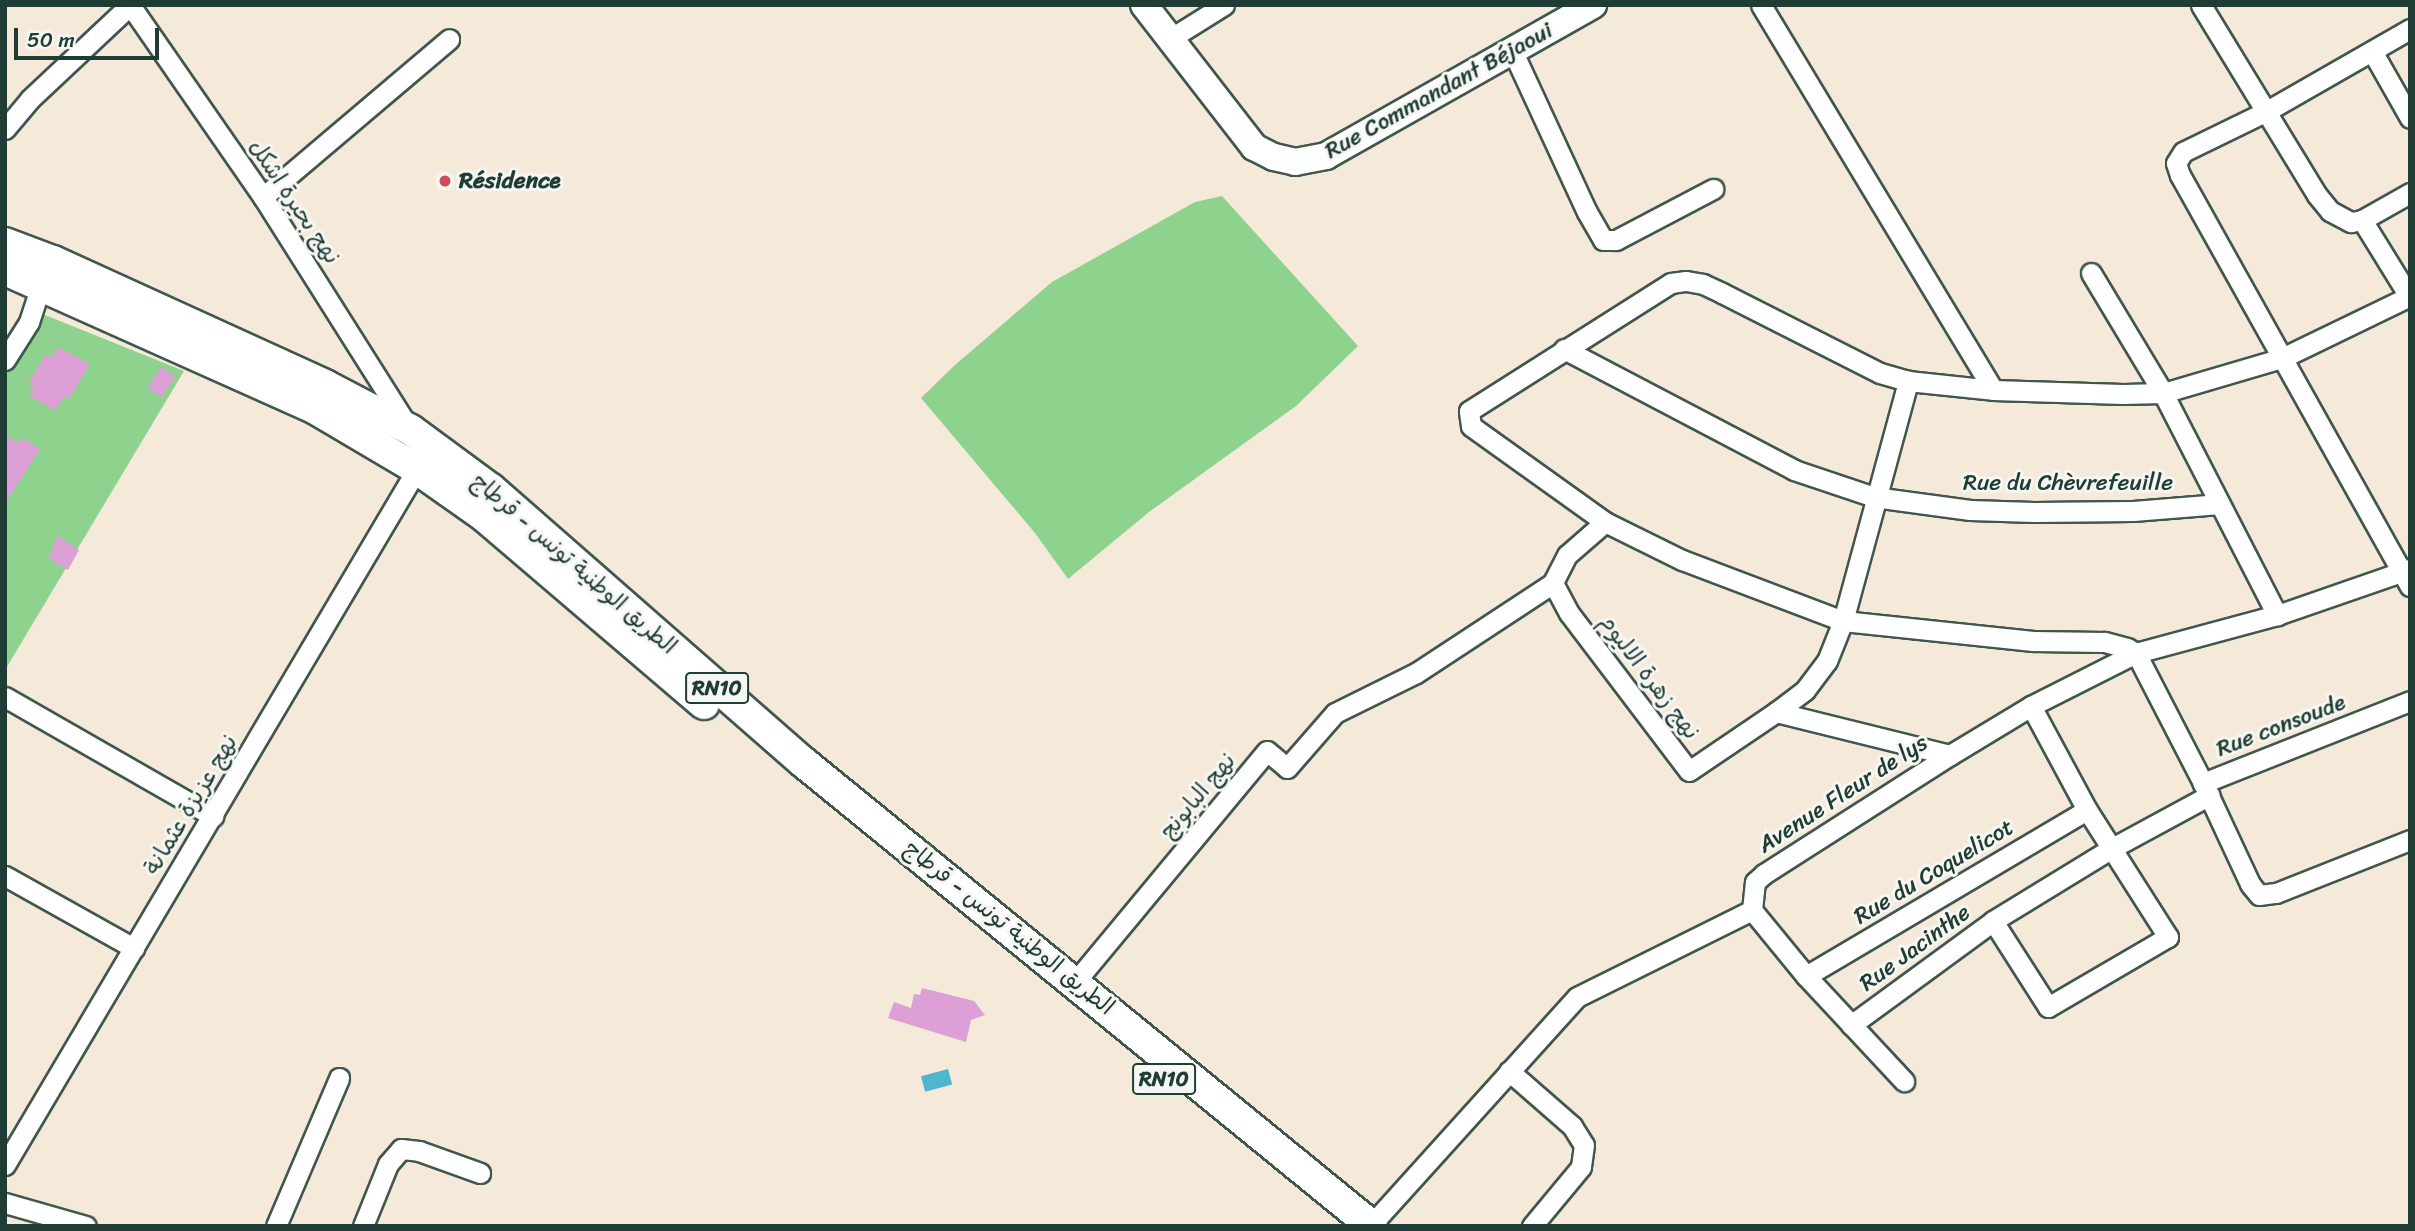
<!DOCTYPE html>
<meta charset="utf-8">
<style>
body{margin:0}
#map{position:relative;width:2415px;height:1231px;overflow:hidden;background:#f5e9d9;font-family:Sriracha,"Playpen Sans Arabic",sans-serif}
div>[style]{position:absolute}
[style*='--x']{left:calc(var(--x)*1px);top:calc(var(--y)*1px);width:calc(var(--w)*1px);rotate:calc(var(--a)*1deg)}
.green>*{inset:0;background:#8dd38d}
.water>*{inset:0;background:#50b6cf;transform-origin:0 0}
.building>*{inset:0;background:#dca0d6;transform-origin:0 0}
.roads{filter:drop-shadow(2px 0 #3f574d) drop-shadow(-2px 0 #3f574d) drop-shadow(0 2px #3f574d) drop-shadow(0 -2px #3f574d)}
.street>*{height:19px;margin:-9.5px;padding:0 9.5px;transform-origin:9.5px;border-radius:9.5px;background:#fff}
.secondary>*{height:26px;margin:-13px;padding:0 13px;transform-origin:13px;border-radius:13px;background:#fff}
.primary>*{height:30px;margin:-15px;padding:0 15px;transform-origin:15px;border-radius:15px;background:#fff}
.dots>*{width:19px;height:19px;translate:-50% -50%;box-sizing:border-box;border:4px solid #f6f6f2;border-radius:50%}
span{translate:-50% -50%;white-space:nowrap;text-align:center;line-height:1.15;-webkit-text-stroke:6px #f6f6f2;paint-order:stroke}
.shield-label span{padding:2px 5px;background:#f6f6f2;border:2px solid;border-radius:5px;-webkit-text-stroke-width:0}
.shield-label{font-size:21px;color:#1f3d34;font-weight:700}
.street-label{font-size:23px;color:#1f3d34}
.poi-label{font-size:23px;color:#1f3d34;font-weight:700}
.left{translate:0 -50%;text-align:left}
.frame{position:absolute;inset:0;border:7px solid #1f3d34;pointer-events:none}
.scale{position:absolute;left:14px;top:28px;width:145px;height:32px;box-sizing:border-box;border:4px solid #1f3d34;border-top:0;padding-left:9px;font-size:21px;line-height:24px;white-space:nowrap;color:#1f3d34;-webkit-text-stroke:5px #f6f6f2;paint-order:stroke}
</style>
<div id="map">
<div class="green">
<i style="clip-path:polygon(1222px 196px,1358px 346px,1296px 406px,1149px 512px,1068px 579px,1035px 533px,921px 398px,955px 365px,1052px 282px,1195px 202px)"></i>
<i style="clip-path:polygon(40px 313px,184px 371px,5px 670px,5px 371px)"></i>
</div>
<div class="water">
<i style="left:948px;top:1069px;width:16px;height:28px;rotate:75deg"></i>
</div>
<div class="building">
<i style="clip-path:polygon(58px 347px,90px 364px,69px 399px,64px 396px,55px 411px,29px 395px,34px 387px,28px 384px,46px 354px,51px 358px)"></i>
<i style="left:161px;top:367px;width:17px;height:25px;rotate:33deg"></i>
<i style="clip-path:polygon(5px 435px,18px 443px,22px 438px,40px 449px,5px 504px)"></i>
<i style="clip-path:polygon(57px 535px,79px 550px,68px 570px,49px 559px)"></i>
<i style="clip-path:polygon(922px 988px,974px 1001px,985px 1015px,971px 1020px,966px 1042px,888px 1018px,894px 1002px,911px 1008px,914px 994px,920px 995px)"></i>
</div>
<div class="roads">
<div class="street">
<i style="--x:130;--y:5;--w:234;--a:55.3"></i>
<i style="--x:263;--y:197;--w:273;--a:57.7"></i>
<i style="--x:1761;--y:5;--w:449;--a:58.9"></i>
<i style="--x:2201;--y:5;--w:223;--a:58.6"></i>
<i style="--x:2317;--y:195;--w:21;--a:51"></i>
<i style="--x:2330;--y:211;--w:24;--a:28"></i>
<i style="--x:2351;--y:222;--w:11;--a:-10"></i>
<i style="--x:2362;--y:220;--w:55;--a:-29.4"></i>
<i style="--x:2410;--y:29;--w:165;--a:150.2"></i>
<i style="--x:2267;--y:111;--w:93;--a:154"></i>
<i style="--x:2183;--y:152;--w:13;--a:122"></i>
<i style="--x:2176;--y:163;--w:13;--a:72"></i>
<i style="--x:2180;--y:175;--w:471;--a:60.8"></i>
<i style="--x:1168;--y:40;--w:66;--a:-32"></i>
<i style="--x:2372;--y:51;--w:77;--a:60.4"></i>
<i style="--x:1513;--y:52;--w:176;--a:65.2"></i>
<i style="--x:1587;--y:212;--w:32;--a:60"></i>
<i style="--x:1603;--y:240;--w:13;--a:0"></i>
<i style="--x:1616;--y:240;--w:110;--a:-27.7"></i>
<i style="--x:5;--y:129;--w:39;--a:-50"></i>
<i style="--x:30;--y:99;--w:137;--a:-43.2"></i>
<i style="--x:263;--y:197;--w:244;--a:-40.3"></i>
<i style="--x:2362;--y:220;--w:89;--a:58.3"></i>
<i style="--x:2091;--y:273;--w:140;--a:59"></i>
<i style="--x:2163;--y:393;--w:250;--a:62.8"></i>
<i style="--x:1564;--y:349;--w:260;--a:27.7"></i>
<i style="--x:1794;--y:470;--w:84;--a:18.6"></i>
<i style="--x:1874;--y:497;--w:97;--a:7.7"></i>
<i style="--x:1970;--y:510;--w:64;--a:1.8"></i>
<i style="--x:2034;--y:512;--w:99;--a:-0.6"></i>
<i style="--x:2133;--y:511;--w:87;--a:-4.6"></i>
<i style="--x:5;--y:360;--w:45;--a:-57.7"></i>
<i style="--x:29;--y:322;--w:40;--a:-72"></i>
<i style="--x:1605;--y:522;--w:50;--a:139"></i>
<i style="--x:1567;--y:555;--w:31;--a:117"></i>
<i style="--x:1553;--y:583;--w:34;--a:62"></i>
<i style="--x:1569;--y:613;--w:198;--a:52.8"></i>
<i style="--x:1689;--y:771;--w:105;--a:-34.1"></i>
<i style="--x:1776;--y:712;--w:179;--a:13.9"></i>
<i style="--x:5;--y:697;--w:240;--a:29.8"></i>
<i style="--x:2410;--y:701;--w:223;--a:158.4"></i>
<i style="--x:2203;--y:783;--w:111;--a:65"></i>
<i style="--x:2250;--y:884;--w:14;--a:51"></i>
<i style="--x:2259;--y:895;--w:17;--a:-7"></i>
<i style="--x:2276;--y:893;--w:144;--a:-21.6"></i>
<i style="--x:1776;--y:712;--w:36;--a:-37"></i>
<i style="--x:1805;--y:690;--w:36;--a:-53"></i>
<i style="--x:1827;--y:661;--w:43;--a:-68.2"></i>
<i style="--x:1843;--y:621;--w:249;--a:-74.8"></i>
<i style="--x:2203;--y:783;--w:146;--a:-117.3"></i>
<i style="--x:2136;--y:653;--w:10;--a:-151"></i>
<i style="--x:2127;--y:648;--w:24;--a:-165"></i>
<i style="--x:2104;--y:642;--w:71;--a:-179.2"></i>
<i style="--x:2033;--y:641;--w:191;--a:-174"></i>
<i style="--x:1843;--y:621;--w:172;--a:-159.2"></i>
<i style="--x:1682;--y:560;--w:86;--a:-153.7"></i>
<i style="--x:1605;--y:522;--w:165;--a:-144.4"></i>
<i style="--x:1471;--y:426;--w:15;--a:-98"></i>
<i style="--x:1469;--y:411;--w:239;--a:-32.4"></i>
<i style="--x:1671;--y:283;--w:15;--a:-8"></i>
<i style="--x:1686;--y:281;--w:17;--a:10"></i>
<i style="--x:1703;--y:284;--w:21;--a:25"></i>
<i style="--x:1722;--y:293;--w:177;--a:26.9"></i>
<i style="--x:1880;--y:373;--w:29;--a:16"></i>
<i style="--x:1908;--y:381;--w:85;--a:6"></i>
<i style="--x:1993;--y:390;--w:130;--a:1.8"></i>
<i style="--x:2123;--y:394;--w:40;--a:-1.4"></i>
<i style="--x:2163;--y:393;--w:124;--a:-16.4"></i>
<i style="--x:2282;--y:358;--w:142;--a:-25.8"></i>
<i style="--x:5;--y:876;--w:148;--a:29.2"></i>
<i style="--x:1752;--y:910;--w:85;--a:50.7"></i>
<i style="--x:1806;--y:976;--w:144;--a:47"></i>
<i style="--x:1993;--y:921;--w:140;--a:-31.5"></i>
<i style="--x:2112;--y:848;--w:111;--a:-28.4"></i>
<i style="--x:1806;--y:976;--w:326;--a:-30.6"></i>
<i style="--x:1075;--y:982;--w:300;--a:-50.3"></i>
<i style="--x:1267;--y:751;--w:26;--a:40"></i>
<i style="--x:1287;--y:768;--w:73;--a:-48.9"></i>
<i style="--x:1335;--y:713;--w:90;--a:-26.3"></i>
<i style="--x:1416;--y:673;--w:164;--a:-33.3"></i>
<i style="--x:1851;--y:1025;--w:176;--a:-36.2"></i>
<i style="--x:1993;--y:921;--w:102;--a:57.4"></i>
<i style="--x:2048;--y:1007;--w:139;--a:-30.3"></i>
<i style="--x:2168;--y:937;--w:151;--a:-122.5"></i>
<i style="--x:2087;--y:810;--w:118;--a:-118.3"></i>
<i style="--x:1509;--y:1071;--w:84;--a:41.1"></i>
<i style="--x:1572;--y:1126;--w:22;--a:58"></i>
<i style="--x:1584;--y:1145;--w:22;--a:98"></i>
<i style="--x:1581;--y:1167;--w:77;--a:129.7"></i>
<i style="--x:5;--y:1165;--w:809;--a:-59.38"></i>
<i style="--x:417;--y:469;--w:12;--a:-99"></i>
<i style="--x:5;--y:1203;--w:84;--a:15.9"></i>
<i style="--x:1371;--y:1225;--w:307;--a:-47.9"></i>
<i style="--x:1577;--y:997;--w:195;--a:-26.4"></i>
<i style="--x:1752;--y:910;--w:28;--a:-84"></i>
<i style="--x:1755;--y:882;--w:12;--a:-42"></i>
<i style="--x:1764;--y:874;--w:221;--a:-32.6"></i>
<i style="--x:1950;--y:755;--w:95;--a:-31.2"></i>
<i style="--x:2031;--y:706;--w:118;--a:-26.8"></i>
<i style="--x:2136;--y:653;--w:146;--a:-15.1"></i>
<i style="--x:2277;--y:615;--w:141;--a:-19.1"></i>
<i style="--x:276;--y:1226;--w:161;--a:-66.9"></i>
<i style="--x:363;--y:1226;--w:67;--a:-68"></i>
<i style="--x:388;--y:1164;--w:20;--a:-49"></i>
<i style="--x:401;--y:1149;--w:18;--a:6"></i>
<i style="--x:419;--y:1151;--w:65;--a:19.8"></i>
</div>
<div class="secondary">
<i style="--x:1144;--y:5;--w:180;--a:52.2"></i>
<i style="--x:1254;--y:147;--w:22;--a:27"></i>
<i style="--x:1274;--y:157;--w:22;--a:13"></i>
<i style="--x:1295;--y:162;--w:32;--a:-11"></i>
<i style="--x:1326;--y:156;--w:307;--a:-29.5"></i>
</div>
<div class="primary">
<i style="--x:5;--y:243;--w:51;--a:20.6"></i>
<i style="--x:53;--y:261;--w:299;--a:24.5"></i>
<i style="--x:325;--y:385;--w:97;--a:27.6"></i>
<i style="--x:411;--y:430;--w:99;--a:36.4"></i>
<i style="--x:491;--y:489;--w:415;--a:41.2"></i>
<i style="--x:803;--y:762;--w:734;--a:39.2"></i>
<i style="--x:5;--y:270;--w:338;--a:24.1"></i>
<i style="--x:314;--y:408;--w:120;--a:30.6"></i>
<i style="--x:417;--y:469;--w:83;--a:35.2"></i>
<i style="--x:485;--y:517;--w:288;--a:40.5"></i>
</div>
</div>
<div class="dots">
<i style="left:445px;top:181px;background:#d1495b"></i>
</div>
<div class="shield-label">
<span style="left:717px;top:688px">RN10</span>
<span style="left:1164px;top:1079px">RN10</span>
</div>
<div class="street-label">
<span style="left:1439px;top:91px;rotate:-29deg">Rue Commandant Béjaoui</span>
<span style="left:294px;top:202px;rotate:56deg">نهج بحيرة اشكل</span>
<span style="left:2068px;top:483px">Rue du Chèvrefeuille</span>
<span style="left:574px;top:564px;rotate:41deg">الطريق الوطنية تونس - قرطاج</span>
<span style="left:1649px;top:677px;rotate:53deg">نهج زهرة الاليوم</span>
<span style="left:2281px;top:726px;rotate:-21deg">Rue consoude</span>
<span style="left:1843px;top:794px;rotate:-33deg">Avenue Fleur de lys</span>
<span style="left:1198px;top:796px;rotate:-50deg">نهج البابونج</span>
<span style="left:191px;top:805px;rotate:-59deg">نهج عزيزة عثمانة</span>
<span style="left:1934px;top:872px;rotate:-31deg">Rue du Coquelicot</span>
<span style="left:1009px;top:928px;rotate:39deg">الطريق الوطنية تونس - قرطاج</span>
<span style="left:1915px;top:948px;rotate:-36deg">Rue Jacinthe</span>
</div>
<div class="poi-label">
<span class="left" style="left:459px;top:181px">Résidence</span>
</div>
<div class="frame"></div>
<div class="scale">50 m</div>
</div>
